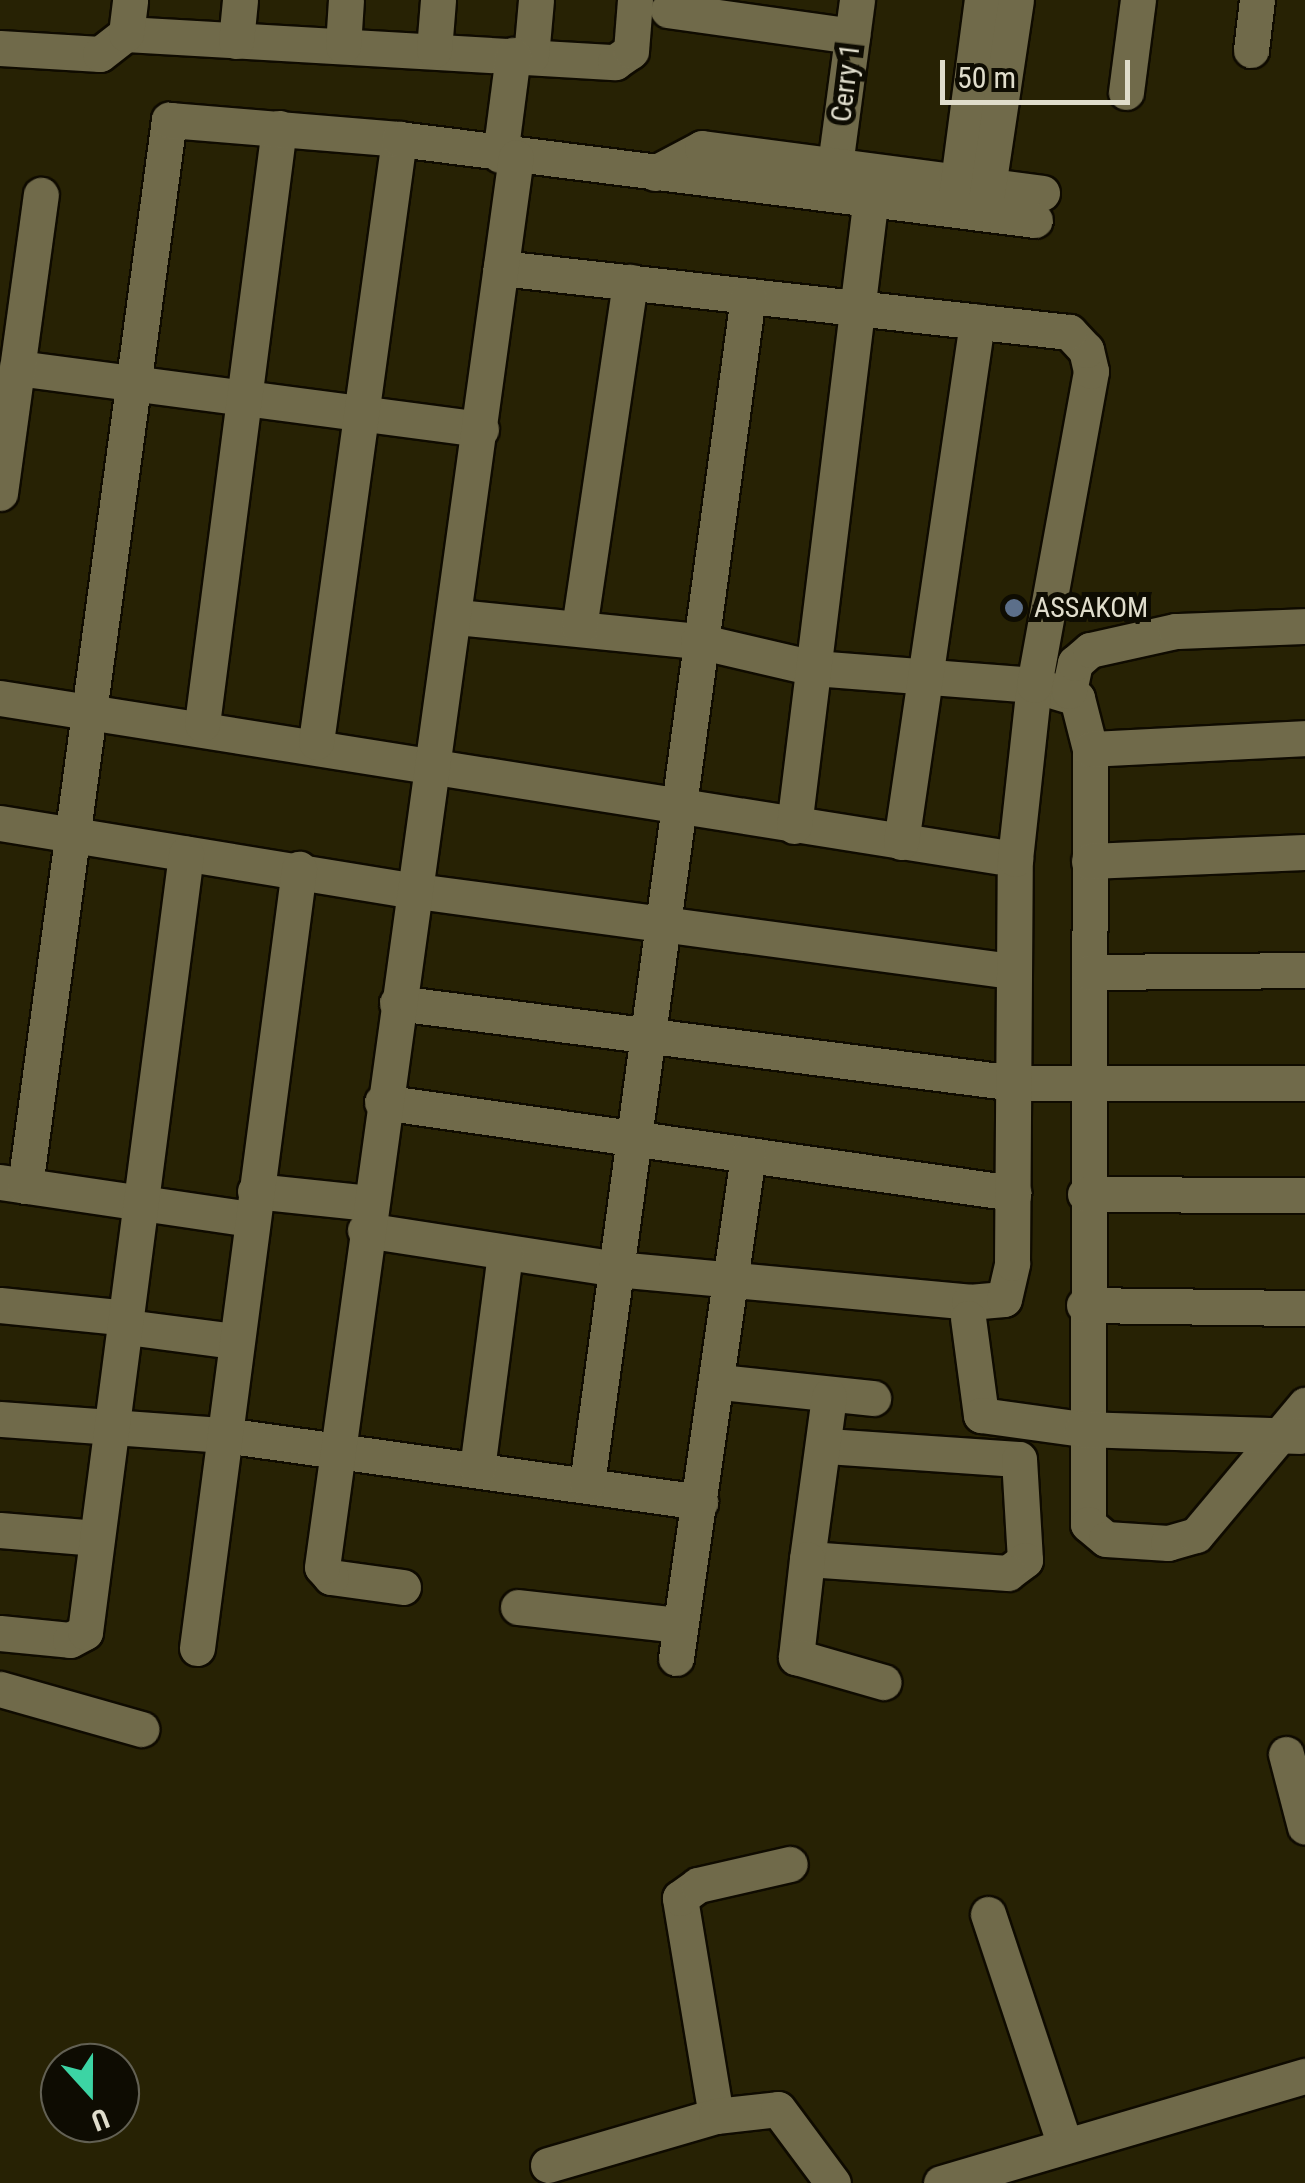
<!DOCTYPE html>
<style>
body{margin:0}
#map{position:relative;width:1305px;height:2183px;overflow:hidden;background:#272204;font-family:"Roboto Condensed",sans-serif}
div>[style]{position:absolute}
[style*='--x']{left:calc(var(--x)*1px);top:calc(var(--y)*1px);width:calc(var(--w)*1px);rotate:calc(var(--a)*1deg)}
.roads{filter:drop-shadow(2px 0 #0f0b00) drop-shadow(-2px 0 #0f0b00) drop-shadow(0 2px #0f0b00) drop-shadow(0 -2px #0f0b00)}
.minor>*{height:35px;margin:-17.5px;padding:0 17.5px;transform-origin:17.5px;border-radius:17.5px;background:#706a4a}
.dots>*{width:28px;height:28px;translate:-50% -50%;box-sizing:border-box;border:5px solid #0e0c02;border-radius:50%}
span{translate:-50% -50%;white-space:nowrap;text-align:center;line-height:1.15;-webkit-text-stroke:10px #0e0c02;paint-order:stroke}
.street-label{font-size:28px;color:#e0ddcc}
.poi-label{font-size:28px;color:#e0ddcc}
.left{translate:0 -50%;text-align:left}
.north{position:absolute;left:40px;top:2043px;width:100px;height:100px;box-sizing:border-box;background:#0e0c02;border:2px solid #626053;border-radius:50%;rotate:159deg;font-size:28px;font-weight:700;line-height:40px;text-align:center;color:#e0ddcc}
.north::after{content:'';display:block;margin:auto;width:35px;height:45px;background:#3cd4a4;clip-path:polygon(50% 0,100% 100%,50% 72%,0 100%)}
.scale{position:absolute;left:940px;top:60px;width:190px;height:45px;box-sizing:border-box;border:5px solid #e0ddcc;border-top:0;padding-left:12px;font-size:30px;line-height:35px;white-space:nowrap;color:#e0ddcc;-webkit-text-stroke:8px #0e0c02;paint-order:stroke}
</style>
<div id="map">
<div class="roads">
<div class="minor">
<i style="--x:668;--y:10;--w:186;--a:8"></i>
<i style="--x:126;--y:34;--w:490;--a:3.3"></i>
<i style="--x:615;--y:62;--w:19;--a:-35"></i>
<i style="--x:631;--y:51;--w:51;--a:-85.5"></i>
<i style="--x:236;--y:41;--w:41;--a:-84.4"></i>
<i style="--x:343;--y:46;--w:46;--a:-86.3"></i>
<i style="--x:0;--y:48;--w:100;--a:3.4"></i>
<i style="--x:100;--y:54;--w:33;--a:-38"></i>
<i style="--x:126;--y:34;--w:34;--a:-83"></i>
<i style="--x:434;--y:50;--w:50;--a:-85.4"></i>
<i style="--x:1251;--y:50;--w:50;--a:-83.2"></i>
<i style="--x:531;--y:56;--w:56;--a:-84.9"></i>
<i style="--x:1126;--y:92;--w:93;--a:-82.6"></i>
<i style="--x:500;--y:155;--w:101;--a:-82.6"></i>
<i style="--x:835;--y:165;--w:166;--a:-82.4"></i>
<i style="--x:655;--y:173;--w:53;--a:-28"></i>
<i style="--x:702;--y:148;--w:343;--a:7.5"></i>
<i style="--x:955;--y:204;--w:206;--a:-82.5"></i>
<i style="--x:985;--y:207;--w:209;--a:-81.5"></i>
<i style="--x:17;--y:368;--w:468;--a:7.5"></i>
<i style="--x:0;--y:493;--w:301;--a:-82.2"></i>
<i style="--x:457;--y:617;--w:242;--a:5.7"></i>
<i style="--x:698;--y:641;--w:119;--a:13.1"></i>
<i style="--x:814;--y:668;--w:221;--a:4.4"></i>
<i style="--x:1034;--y:685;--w:45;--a:16.8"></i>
<i style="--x:1077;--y:698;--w:53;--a:75.7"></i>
<i style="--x:1090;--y:749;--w:775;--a:90.15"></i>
<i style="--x:1088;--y:1524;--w:23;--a:40"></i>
<i style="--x:1106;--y:1539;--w:62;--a:3.7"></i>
<i style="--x:1168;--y:1543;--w:29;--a:-16"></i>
<i style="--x:1196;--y:1535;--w:170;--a:-50"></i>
<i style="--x:579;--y:628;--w:350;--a:-81.6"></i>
<i style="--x:1069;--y:691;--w:29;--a:-78"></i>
<i style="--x:1075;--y:663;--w:20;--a:-41"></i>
<i style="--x:1090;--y:650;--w:88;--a:-12.5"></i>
<i style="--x:1176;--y:631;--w:129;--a:-2.2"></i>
<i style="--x:0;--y:698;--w:1028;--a:9.01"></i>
<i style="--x:202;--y:724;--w:601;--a:-82.64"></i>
<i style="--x:316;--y:742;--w:609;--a:-82.16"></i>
<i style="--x:1090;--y:749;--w:215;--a:-2.9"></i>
<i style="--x:0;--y:823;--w:423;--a:9.3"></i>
<i style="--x:417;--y:891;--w:599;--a:7.67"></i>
<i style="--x:794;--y:826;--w:627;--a:-83.03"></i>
<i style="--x:901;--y:842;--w:526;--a:-81.68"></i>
<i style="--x:1089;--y:861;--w:216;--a:-2.4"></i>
<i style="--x:1089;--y:972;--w:216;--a:-0.5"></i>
<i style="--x:397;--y:1003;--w:623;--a:7.38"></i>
<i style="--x:1015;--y:1083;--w:290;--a:0"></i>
<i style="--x:382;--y:1102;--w:638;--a:8.21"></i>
<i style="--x:0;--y:1182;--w:253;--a:8.4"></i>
<i style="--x:25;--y:1186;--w:1076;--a:-82.31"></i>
<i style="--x:169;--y:120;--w:231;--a:4.7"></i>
<i style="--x:399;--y:139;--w:641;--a:7.26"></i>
<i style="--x:255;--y:1191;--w:115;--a:6"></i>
<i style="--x:1085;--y:1194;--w:220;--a:0.3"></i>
<i style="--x:365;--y:1230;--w:254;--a:8.8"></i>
<i style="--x:616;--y:1269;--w:355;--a:5.3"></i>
<i style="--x:969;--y:1302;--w:35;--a:-5"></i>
<i style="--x:1004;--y:1299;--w:37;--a:-77"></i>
<i style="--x:1012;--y:1263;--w:404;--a:-89.6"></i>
<i style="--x:1015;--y:859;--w:175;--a:-83.8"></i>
<i style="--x:1034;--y:685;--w:319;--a:-79.7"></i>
<i style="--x:1091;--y:371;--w:22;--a:-103"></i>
<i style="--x:1086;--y:350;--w:25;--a:-133"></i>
<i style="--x:1069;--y:332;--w:572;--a:-173.57"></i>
<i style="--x:0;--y:1305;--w:128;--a:5.8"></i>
<i style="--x:1084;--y:1305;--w:221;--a:0.8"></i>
<i style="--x:968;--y:1318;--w:98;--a:82.4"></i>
<i style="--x:981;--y:1415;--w:102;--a:7.9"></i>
<i style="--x:1082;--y:1429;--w:218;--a:1.8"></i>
<i style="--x:127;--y:1327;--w:109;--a:7.4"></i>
<i style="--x:720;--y:1382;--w:154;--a:6"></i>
<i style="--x:0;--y:1419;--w:225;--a:4.1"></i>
<i style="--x:224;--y:1435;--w:481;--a:8"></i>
<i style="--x:826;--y:1446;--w:193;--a:3.9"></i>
<i style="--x:1019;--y:1459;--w:101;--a:86.6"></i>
<i style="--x:1025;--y:1560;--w:21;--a:143"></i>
<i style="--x:1008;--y:1573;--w:201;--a:-176"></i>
<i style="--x:807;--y:1559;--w:164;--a:-82.3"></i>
<i style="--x:477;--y:1469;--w:218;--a:-82.6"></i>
<i style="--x:587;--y:1484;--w:1199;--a:-82.28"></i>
<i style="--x:0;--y:1530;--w:97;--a:4.7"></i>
<i style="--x:807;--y:1559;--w:99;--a:96.4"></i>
<i style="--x:796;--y:1657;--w:91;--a:16"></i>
<i style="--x:403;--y:1587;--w:73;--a:-172.1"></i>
<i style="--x:331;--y:1577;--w:13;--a:-132"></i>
<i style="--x:322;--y:1567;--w:1423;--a:-82.17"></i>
<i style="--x:518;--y:1607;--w:161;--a:6.4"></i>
<i style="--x:0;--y:1633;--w:70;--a:5.7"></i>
<i style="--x:70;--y:1640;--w:17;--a:-28"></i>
<i style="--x:85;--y:1632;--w:785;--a:-82.6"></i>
<i style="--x:197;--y:1648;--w:786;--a:-82.54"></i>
<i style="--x:676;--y:1658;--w:508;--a:-81.85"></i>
<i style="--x:0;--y:1689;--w:147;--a:15.8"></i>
<i style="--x:1286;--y:1754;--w:75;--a:75.4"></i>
<i style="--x:988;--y:1914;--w:241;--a:71.6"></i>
<i style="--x:716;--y:2116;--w:221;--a:-99.4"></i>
<i style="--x:680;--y:1898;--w:22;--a:-36"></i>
<i style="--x:698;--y:1885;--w:94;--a:-12.9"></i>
<i style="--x:548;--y:2165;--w:175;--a:-16.3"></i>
<i style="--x:716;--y:2116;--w:62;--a:-6.4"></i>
<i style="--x:778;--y:2109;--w:92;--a:53.4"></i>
<i style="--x:941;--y:2183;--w:379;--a:-16.4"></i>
</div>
</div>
<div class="dots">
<i style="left:1014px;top:608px;background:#5c6f8a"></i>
</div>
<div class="street-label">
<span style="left:846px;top:83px;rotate:-83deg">Cerry 1</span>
</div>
<div class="poi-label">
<span class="left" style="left:1034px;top:608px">ASSAKOM</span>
</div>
<div class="north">U</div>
<div class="scale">50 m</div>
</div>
